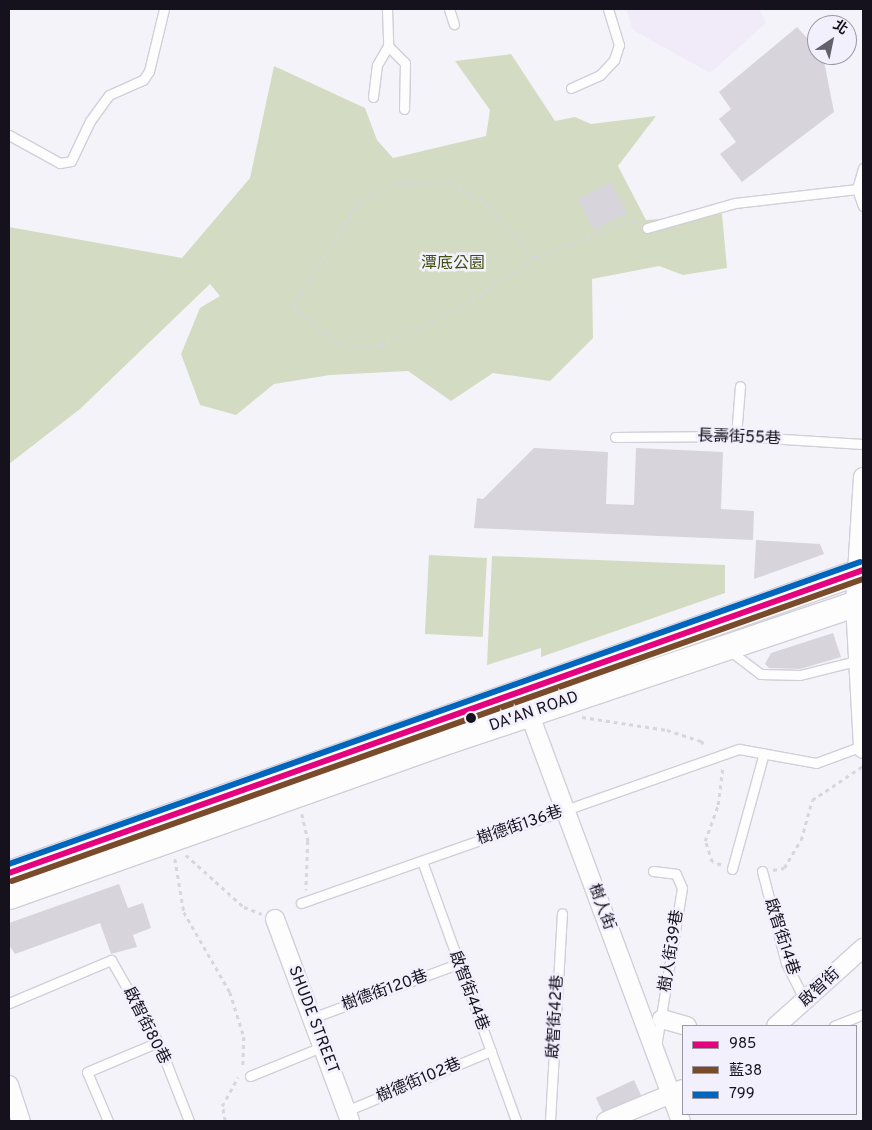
<!DOCTYPE html>
<meta charset="utf-8">
<style>
body{margin:0}
#map{position:relative;width:872px;height:1130px;overflow:hidden;background:#f4f3fa;font-family:Overpass,"Noto Sans TC",sans-serif}
div>[style]{position:absolute}
[style*='--x']{left:calc(var(--x)*1px);top:calc(var(--y)*1px);width:calc(var(--w)*1px);rotate:calc(var(--a)*1deg)}
.industrial>*{inset:0;background:#f0eaf9}
.green>*{inset:0;background:#d3dcc2;transform-origin:0 0}
.building>*{inset:0;background:#d7d4dc;transform-origin:0 0}
.path>*{height:2.5px;margin-top:-1.25px;transform-origin:0;background:repeating-linear-gradient(90deg,#d7d6d9 0 4px,transparent 0 8px)}
.roads{filter:drop-shadow(1px 0 #d1cfd8) drop-shadow(-1px 0 #d1cfd8) drop-shadow(0 1px #d1cfd8) drop-shadow(0 -1px #d1cfd8)}
.lane>*{height:9px;margin:-4.5px;padding:0 4.5px;transform-origin:4.5px;border-radius:4.5px;background:#fdfdfe}
.street>*{height:18px;margin:-9px;padding:0 9px;transform-origin:9px;border-radius:9px;background:#fdfdfe}
.secondary>*{height:25px;margin:-12.5px;padding:0 12.5px;transform-origin:12.5px;border-radius:12.5px;background:#fdfdfe}
.bus-1>*{height:6px;margin:-3px;padding:0 3px;transform-origin:3px;border-radius:3px;background:#e5007d}
.bus-2>*{height:6px;margin:-3px;padding:0 3px;transform-origin:3px;border-radius:3px;background:#7a4b2a}
.bus-3>*{height:6px;margin:-3px;padding:0 3px;transform-origin:3px;border-radius:3px;background:#0065bd}
.dots>*{width:14px;height:14px;translate:-50% -50%;box-sizing:border-box;border:2px solid #f3f0fd;border-radius:50%}
span{translate:-50% -50%;white-space:nowrap;text-align:center;line-height:1.15;-webkit-text-stroke:5px #f3f0fd;paint-order:stroke}
.park-label{font-size:16px;color:#405012}
.street-label{font-size:16px;color:#15121d}
.frame{position:absolute;inset:0;border:10px solid #15121d;pointer-events:none}
.legend{position:absolute;left:682px;top:1025px;width:175px;height:90px;box-sizing:border-box;background:#f3f0fd;border:1px solid #9a97a3;margin:0;padding:6px 9px;list-style:none;font-size:15px;color:#15121d}
.legend li{display:flex;align-items:center;gap:10px;height:25px}
.legend b{width:25px;border:1px solid #9a97a3}
.north{position:absolute;left:807px;top:15px;width:50px;height:50px;box-sizing:border-box;background:#f3f0fd;border:1px solid #9a97a3;border-radius:50%;rotate:34deg;font-size:14px;font-weight:700;line-height:20px;text-align:center;color:#15121d}
.north::after{content:'';display:block;margin:auto;width:18px;height:22px;background:#63616a;clip-path:polygon(50% 0,100% 100%,50% 72%,0 100%)}
</style>
<div id="map">
<div class="industrial">
<i style="clip-path:polygon(626px 9px,759px 9px,766px 23px,710px 73px,633px 30px)"></i>
</div>
<div class="green">
<i style="clip-path:polygon(511px 54px,555px 121px,575px 117px,591px 124px,656px 116px,618px 166px,646px 220px,722px 214px,727px 268px,683px 275px,659px 266px,592px 279px,593px 338px,550px 381px,493px 373px,451px 401px,408px 371px,330px 375px,274px 384px,236px 415px,200px 405px,181px 354px,200px 308px,220px 296px,210px 284px,80px 409px,9px 464px,9px 227px,182px 258px,250px 178px,274px 66px,365px 108px,377px 140px,393px 158px,486px 136px,490px 110px,455px 61px)"></i>
<i style="left:429px;top:555px;width:58px;height:79px;rotate:3deg"></i>
<i style="clip-path:polygon(492px 556px,725px 565px,725px 593px,541px 657px,541px 648px,487px 665px)"></i>
</div>
<div class="building">
<i style="clip-path:polygon(797px 27px,817px 49px,817px 55px,823px 56px,834px 112px,742px 182px,720px 154px,736px 142px,719px 119px,731px 109px,719px 92px)"></i>
<i style="left:611px;top:182px;width:35px;height:37px;rotate:63deg"></i>
<i style="clip-path:polygon(534px 448px,608px 452px,606px 504px,634px 505px,636px 448px,723px 452px,721px 509px,754px 511px,753px 540px,474px 528px,477px 498px,483px 499px)"></i>
<i style="clip-path:polygon(756px 540px,820px 544px,824px 554px,754px 579px)"></i>
<i style="clip-path:polygon(833px 633px,841px 657px,800px 669px,769px 668px,765px 664px,771px 653px)"></i>
<i style="clip-path:polygon(119px 884px,128px 908px,143px 903px,151px 928px,133px 935px,137px 947px,111px 954px,100px 923px,15px 954px,9px 945px,9px 923px)"></i>
<i style="left:634px;top:1080px;width:17px;height:42px;rotate:65deg"></i>
</div>
<div class="path">
<i style="--x:534;--y:258;--w:68;--a:-131.4"></i>
<i style="--x:489;--y:207;--w:47;--a:-148"></i>
<i style="--x:449;--y:182;--w:56;--a:178"></i>
<i style="--x:393;--y:184;--w:37;--a:153"></i>
<i style="--x:360;--y:201;--w:125;--a:122.3"></i>
<i style="--x:293;--y:307;--w:63;--a:38"></i>
<i style="--x:343;--y:346;--w:36;--a:0"></i>
<i style="--x:379;--y:346;--w:81;--a:-25"></i>
<i style="--x:452;--y:312;--w:98;--a:-33.4"></i>
<i style="--x:534;--y:258;--w:104;--a:-21.4"></i>
<i style="--x:631;--y:220;--w:7;--a:27"></i>
<i style="--x:582;--y:717;--w:86;--a:8.7"></i>
<i style="--x:667;--y:730;--w:36;--a:18"></i>
<i style="--x:701;--y:741;--w:8;--a:45"></i>
<i style="--x:302;--y:814;--w:28;--a:77"></i>
<i style="--x:308;--y:841;--w:49;--a:92.3"></i>
<i style="--x:186;--y:855;--w:78;--a:41.9"></i>
<i style="--x:244;--y:907;--w:19;--a:21"></i>
<i style="--x:175;--y:859;--w:54;--a:80.4"></i>
<i style="--x:184;--y:912;--w:92;--a:60.1"></i>
<i style="--x:230;--y:992;--w:47;--a:72.7"></i>
<i style="--x:244;--y:1037;--w:29;--a:92"></i>
<i style="--x:721;--y:865;--w:9;--a:-162"></i>
<i style="--x:712;--y:862;--w:22;--a:-108"></i>
<i style="--x:705;--y:841;--w:38;--a:-70"></i>
<i style="--x:718;--y:805;--w:38;--a:-83"></i>
<i style="--x:773;--y:870;--w:11;--a:-10"></i>
<i style="--x:784;--y:868;--w:33;--a:-59"></i>
<i style="--x:801;--y:840;--w:41;--a:-74.6"></i>
<i style="--x:812;--y:800;--w:61;--a:-33.7"></i>
<i style="--x:225;--y:1121;--w:15;--a:-101"></i>
<i style="--x:222;--y:1106;--w:33;--a:-61"></i>
</div>
<div class="roads">
<div class="lane">
<i style="--x:387;--y:9;--w:37;--a:88"></i>
<i style="--x:388;--y:46;--w:24;--a:45"></i>
<i style="--x:405;--y:63;--w:46;--a:91.2"></i>
<i style="--x:449;--y:9;--w:16;--a:72"></i>
<i style="--x:571;--y:88;--w:32;--a:-24"></i>
<i style="--x:600;--y:75;--w:21;--a:-47"></i>
<i style="--x:614;--y:60;--w:16;--a:-72"></i>
<i style="--x:619;--y:45;--w:38;--a:-107"></i>
<i style="--x:373;--y:97;--w:32;--a:-83"></i>
<i style="--x:377;--y:65;--w:22;--a:-60"></i>
<i style="--x:9;--y:135;--w:58;--a:28.8"></i>
<i style="--x:60;--y:163;--w:11;--a:-10"></i>
<i style="--x:71;--y:161;--w:44;--a:-64.6"></i>
<i style="--x:90;--y:121;--w:32;--a:-54"></i>
<i style="--x:109;--y:95;--w:37;--a:-24"></i>
<i style="--x:143;--y:80;--w:11;--a:-56"></i>
<i style="--x:149;--y:71;--w:64;--a:-76.4"></i>
<i style="--x:863;--y:168;--w:22;--a:106"></i>
<i style="--x:857;--y:189;--w:18;--a:71"></i>
<i style="--x:647;--y:228;--w:91;--a:-15.9"></i>
<i style="--x:735;--y:203;--w:123;--a:-6.5"></i>
<i style="--x:736;--y:436;--w:50;--a:-85.4"></i>
<i style="--x:615;--y:437;--w:121;--a:-0.5"></i>
<i style="--x:736;--y:436;--w:127;--a:3.6"></i>
<i style="--x:730;--y:651;--w:38;--a:37"></i>
<i style="--x:760;--y:674;--w:40;--a:1.4"></i>
<i style="--x:800;--y:675;--w:58;--a:-14"></i>
<i style="--x:422;--y:861;--w:276;--a:70.1"></i>
<i style="--x:732;--y:869;--w:120;--a:-74.6"></i>
<i style="--x:653;--y:871;--w:23;--a:7"></i>
<i style="--x:676;--y:874;--w:15;--a:67"></i>
<i style="--x:682;--y:888;--w:161;--a:99.3"></i>
<i style="--x:762;--y:871;--w:95;--a:75.4"></i>
<i style="--x:786;--y:963;--w:42;--a:63.4"></i>
<i style="--x:301;--y:903;--w:464;--a:-19.4"></i>
<i style="--x:739;--y:749;--w:78;--a:10.3"></i>
<i style="--x:816;--y:763;--w:49;--a:-20.3"></i>
<i style="--x:9;--y:1003;--w:111;--a:-22.9"></i>
<i style="--x:111;--y:960;--w:95;--a:60.2"></i>
<i style="--x:158;--y:1042;--w:85;--a:68.6"></i>
<i style="--x:312;--y:1018;--w:155;--a:-20.4"></i>
<i style="--x:834;--y:1026;--w:31;--a:-22"></i>
<i style="--x:250;--y:1076;--w:80;--a:-22.1"></i>
<i style="--x:346;--y:1111;--w:157;--a:-22.5"></i>
<i style="--x:108;--y:1121;--w:53;--a:-113.2"></i>
<i style="--x:87;--y:1072;--w:77;--a:-22.9"></i>
<i style="--x:550;--y:1121;--w:208;--a:-86.7"></i>
</div>
<div class="street">
<i style="--x:863;--y:477;--w:127;--a:93.6"></i>
<i style="--x:855;--y:604;--w:145;--a:86.8"></i>
<i style="--x:525;--y:702;--w:447;--a:69.6"></i>
<i style="--x:275;--y:919;--w:215;--a:69.6"></i>
<i style="--x:662;--y:1019;--w:26;--a:16"></i>
<i style="--x:776;--y:1026;--w:117;--a:-41.9"></i>
<i style="--x:9;--y:1085;--w:38;--a:72"></i>
<i style="--x:606;--y:1121;--w:83;--a:-22.6"></i>
</div>
<div class="secondary">
<i style="--x:9;--y:873;--w:906;--a:-19.53"></i>
<i style="--x:9;--y:896;--w:468;--a:-19.5"></i>
<i style="--x:450;--y:740;--w:436;--a:-18.6"></i>
</div>
</div>
<div class="bus-1">
<i style="--x:9;--y:873;--w:906;--a:-19.53"></i>
</div>
<div class="bus-2">
<i style="--x:12;--y:881;--w:903;--a:-19.54"></i>
</div>
<div class="bus-3">
<i style="--x:9;--y:864;--w:903;--a:-19.54"></i>
</div>
<div class="dots">
<i style="left:471px;top:718px;background:#15121d"></i>
</div>
<div class="park-label">
<span style="left:453px;top:264px">潭底公園</span>
</div>
<div class="street-label">
<span style="left:739px;top:438px;rotate:2deg">長壽街55巷</span>
<span style="left:534px;top:712px;rotate:-19deg">DA'AN ROAD</span>
<span style="left:520px;top:826px;rotate:-19deg">樹德街136巷</span>
<span style="left:601px;top:907px;rotate:70deg">樹人街</span>
<span style="left:781px;top:937px;rotate:72deg">啟智街14巷</span>
<span style="left:672px;top:951px;rotate:-81deg">樹人街39巷</span>
<span style="left:820px;top:988px;rotate:-43deg">啟智街</span>
<span style="left:385px;top:991px;rotate:-20deg">樹德街120巷</span>
<span style="left:468px;top:991px;rotate:69deg">啟智街44巷</span>
<span style="left:556px;top:1017px;rotate:-87deg">啟智街42巷</span>
<span style="left:313px;top:1020px;rotate:69deg">SHUDE STREET</span>
<span style="left:146px;top:1026px;rotate:63deg">啟智街80巷</span>
<span style="left:419px;top:1081px;rotate:-23deg">樹德街102巷</span>
</div>
<div class="frame"></div>
<ul class="legend">
<li><b style="height:6px;background:#e5007d"></b>985</li>
<li><b style="height:6px;background:#7a4b2a"></b>藍38</li>
<li><b style="height:6px;background:#0065bd"></b>799</li>
</ul>
<div class="north">北</div>
</div>
